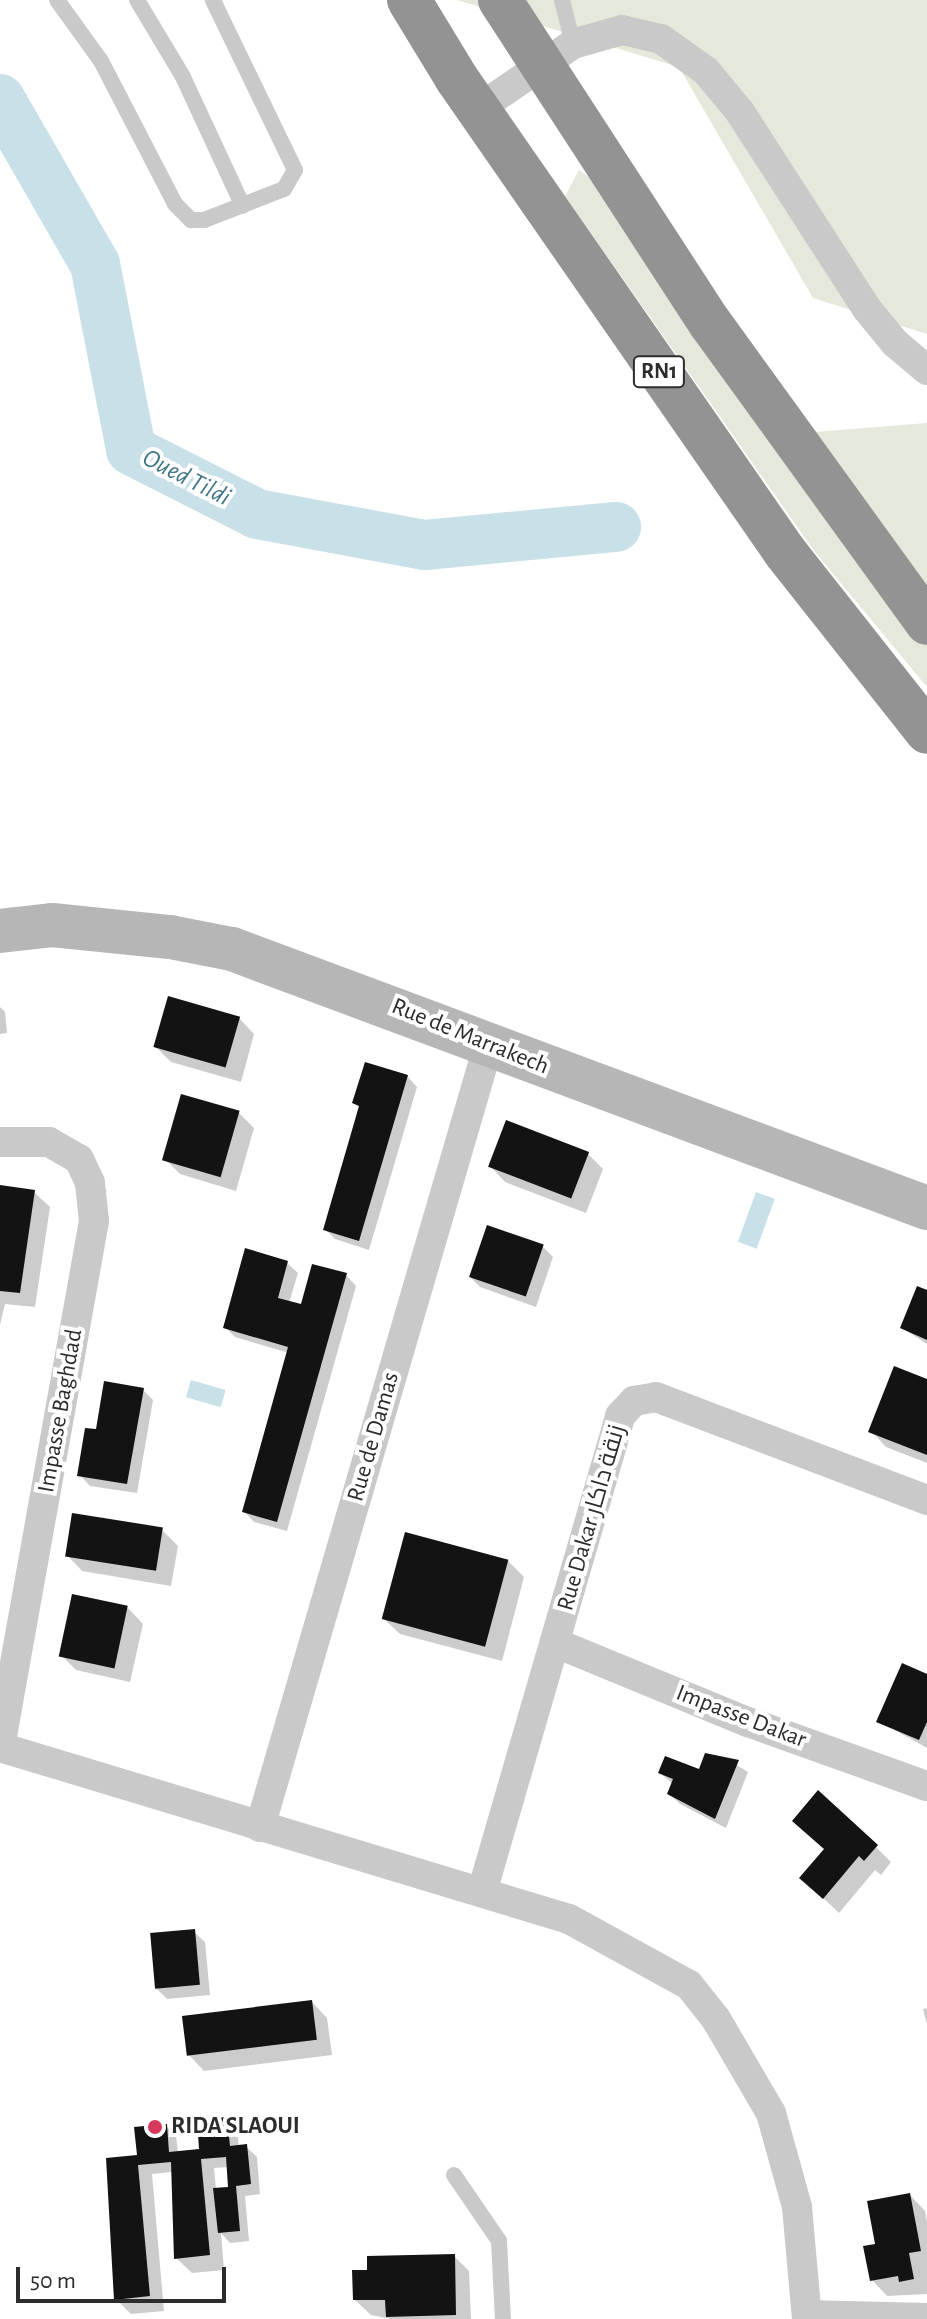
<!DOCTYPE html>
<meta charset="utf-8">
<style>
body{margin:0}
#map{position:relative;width:927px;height:2319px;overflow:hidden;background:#fff;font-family:"Alegreya Sans",Cairo,sans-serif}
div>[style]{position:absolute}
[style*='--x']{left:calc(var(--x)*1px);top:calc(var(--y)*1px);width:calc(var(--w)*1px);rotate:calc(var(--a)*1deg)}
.green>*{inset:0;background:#e4e9db}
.water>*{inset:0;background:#c8e0e8;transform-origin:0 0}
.shadow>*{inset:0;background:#0003}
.river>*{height:50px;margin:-25px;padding:0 25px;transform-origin:25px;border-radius:25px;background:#c8e0e8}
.building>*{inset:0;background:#131313;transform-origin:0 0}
.lane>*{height:16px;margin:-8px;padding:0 8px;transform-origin:8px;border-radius:8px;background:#c9c9c9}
.street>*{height:30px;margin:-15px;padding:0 15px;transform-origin:15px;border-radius:15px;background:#c9c9c9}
.secondary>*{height:44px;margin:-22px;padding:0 22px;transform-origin:22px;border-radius:22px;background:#b6b6b6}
.highway>*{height:44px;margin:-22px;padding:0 22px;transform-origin:22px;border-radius:22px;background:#939393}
.dots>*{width:22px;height:22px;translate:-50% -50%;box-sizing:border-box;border:4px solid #fff;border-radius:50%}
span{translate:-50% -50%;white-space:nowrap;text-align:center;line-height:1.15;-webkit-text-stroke:8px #fff;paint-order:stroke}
.shield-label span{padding:2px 6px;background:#fff;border:2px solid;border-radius:6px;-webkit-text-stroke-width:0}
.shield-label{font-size:22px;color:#2c2c2c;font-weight:700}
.street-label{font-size:24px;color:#2c2c2c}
.poi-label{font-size:24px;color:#2c2c2c;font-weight:700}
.left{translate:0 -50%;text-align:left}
.water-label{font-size:26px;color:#417688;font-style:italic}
.scale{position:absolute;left:16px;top:2267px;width:210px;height:36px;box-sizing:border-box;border:4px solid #2c2c2c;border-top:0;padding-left:10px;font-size:24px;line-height:28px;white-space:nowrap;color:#2c2c2c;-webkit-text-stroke:6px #fff;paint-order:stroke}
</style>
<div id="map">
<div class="green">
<i style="clip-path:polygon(457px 0,927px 0,927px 334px,813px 298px,679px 67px)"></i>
<i style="clip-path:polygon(579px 170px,605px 189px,815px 432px,927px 423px,927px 687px,815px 552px,565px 196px)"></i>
</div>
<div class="water">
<i style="left:756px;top:1192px;width:20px;height:53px;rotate:20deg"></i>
<i style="left:191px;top:1380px;width:36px;height:18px;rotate:16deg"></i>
</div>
<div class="shadow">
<i style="clip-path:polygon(0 1007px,5px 1012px,7px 1033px,0 1034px)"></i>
<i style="clip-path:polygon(239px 1018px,254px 1034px,241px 1082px,171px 1062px,155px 1046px)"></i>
<i style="clip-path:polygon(407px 1076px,417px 1087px,369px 1250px,335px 1239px,325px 1229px,361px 1109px,355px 1103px)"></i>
<i style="clip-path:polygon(239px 1113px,254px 1128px,236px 1191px,180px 1174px,165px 1159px)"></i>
<i style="clip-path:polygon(588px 1154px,603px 1169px,586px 1213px,505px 1182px,490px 1166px)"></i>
<i style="clip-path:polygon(0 1187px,34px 1192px,50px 1207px,35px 1307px,5px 1304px,0 1325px)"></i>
<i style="clip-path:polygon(543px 1247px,553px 1257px,536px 1307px,480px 1287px,470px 1277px)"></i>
<i style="clip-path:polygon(287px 1263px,298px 1273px,289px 1303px,302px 1306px,346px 1275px,356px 1286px,287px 1531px,254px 1522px,244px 1511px,289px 1353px,235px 1337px,225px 1327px)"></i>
<i style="clip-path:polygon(927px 1292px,927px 1344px,902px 1328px)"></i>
<i style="clip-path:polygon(927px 1381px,927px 1463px,886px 1447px,871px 1431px)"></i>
<i style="clip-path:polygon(143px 1390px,153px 1400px,137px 1493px,90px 1486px,80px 1475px,98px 1432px)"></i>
<i style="clip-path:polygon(162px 1530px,178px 1546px,171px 1586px,82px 1571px,67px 1555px)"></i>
<i style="clip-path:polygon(508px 1561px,524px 1577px,502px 1661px,400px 1634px,384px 1619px)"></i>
<i style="clip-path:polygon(128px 1608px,143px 1624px,130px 1682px,76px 1670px,61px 1655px)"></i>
<i style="clip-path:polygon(927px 1676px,927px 1748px,879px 1721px)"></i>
<i style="clip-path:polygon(722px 1756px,748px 1772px,726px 1828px,680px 1804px,669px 1794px,673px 1784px,660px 1773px,700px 1772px)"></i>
<i style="clip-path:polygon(876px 1847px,891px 1862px,881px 1875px,875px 1870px,839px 1913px,802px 1878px)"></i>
<i style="clip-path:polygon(194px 1932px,205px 1942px,210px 1995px,167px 1999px,157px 1989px)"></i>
<i style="clip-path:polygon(312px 2002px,327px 2018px,332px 2055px,204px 2071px,189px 2055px)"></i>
<i style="clip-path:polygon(927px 2008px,927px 2024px,923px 2009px)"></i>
<i style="clip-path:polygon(evenodd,227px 2119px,237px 2129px,239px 2147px,246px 2147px,257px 2157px,260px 2194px,245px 2196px,249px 2241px,230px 2243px,221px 2233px,224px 2270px,192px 2273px,176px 2258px,172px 2172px,152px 2174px,164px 2311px,131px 2314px,116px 2299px,139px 2157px,166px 2126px,176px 2136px,178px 2153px,199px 2151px,227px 2119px,229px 2167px,230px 2188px,216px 2190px,214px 2168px,229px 2167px)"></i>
<i style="clip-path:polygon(910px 2195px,925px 2211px,927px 2222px,927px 2294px,887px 2296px,872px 2280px,877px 2245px)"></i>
<i style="clip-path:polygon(454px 2256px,469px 2271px,471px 2319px,391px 2319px,371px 2315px,355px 2300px)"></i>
</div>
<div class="river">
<i style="--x:0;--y:99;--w:190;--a:60.1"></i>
<i style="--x:95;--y:264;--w:189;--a:79"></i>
<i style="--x:131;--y:450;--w:141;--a:26.9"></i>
<i style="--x:257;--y:514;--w:171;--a:10.5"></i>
<i style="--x:425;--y:545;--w:192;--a:-5.4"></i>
</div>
<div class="building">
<i style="left:168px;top:996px;width:75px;height:53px;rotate:16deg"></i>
<i style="clip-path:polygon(365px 1062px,408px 1075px,359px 1241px,323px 1230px,359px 1106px,352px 1103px)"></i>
<i style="left:181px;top:1094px;width:61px;height:69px;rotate:16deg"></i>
<i style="left:506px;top:1120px;width:89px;height:50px;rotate:21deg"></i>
<i style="clip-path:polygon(0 1185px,35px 1190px,20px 1293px,0 1291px)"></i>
<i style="left:487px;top:1225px;width:60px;height:55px;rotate:19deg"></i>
<i style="clip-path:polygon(245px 1248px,288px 1261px,278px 1298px,301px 1304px,312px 1264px,347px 1273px,277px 1522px,242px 1512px,288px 1347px,223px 1328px)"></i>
<i style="clip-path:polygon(917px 1286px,927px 1290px,927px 1340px,900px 1328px)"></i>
<i style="clip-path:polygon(894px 1366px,927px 1379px,927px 1455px,868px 1432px)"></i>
<i style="clip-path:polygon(104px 1381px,144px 1388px,127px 1484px,77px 1476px,85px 1428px,96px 1429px)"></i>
<i style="left:72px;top:1513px;width:92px;height:44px;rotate:9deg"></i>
<i style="left:405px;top:1532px;width:107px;height:90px;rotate:15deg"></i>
<i style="left:72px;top:1594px;width:57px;height:64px;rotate:12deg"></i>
<i style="clip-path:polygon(902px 1663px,927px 1674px,927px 1722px,919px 1740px,876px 1722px)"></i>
<i style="clip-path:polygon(705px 1753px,739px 1760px,715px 1819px,667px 1794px,673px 1779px,658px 1773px,665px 1756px,699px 1769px)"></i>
<i style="clip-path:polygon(818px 1790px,878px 1845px,864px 1861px,859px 1856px,823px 1899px,799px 1878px,824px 1849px,792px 1821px)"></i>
<i style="left:195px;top:1929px;width:56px;height:45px;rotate:85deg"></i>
<i style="left:312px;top:2000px;width:40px;height:131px;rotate:83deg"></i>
<i style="clip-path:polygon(227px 2117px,230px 2146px,247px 2144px,251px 2184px,236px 2186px,240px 2231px,218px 2233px,213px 2188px,228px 2187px,226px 2157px,201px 2159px,210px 2255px,174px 2259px,171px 2162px,138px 2165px,150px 2296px,114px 2300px,106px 2158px,137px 2155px,134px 2127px,167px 2124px,169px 2152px,199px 2149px,197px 2120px)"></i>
<i style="clip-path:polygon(910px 2193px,921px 2251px,909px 2253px,914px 2279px,899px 2282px,898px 2276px,870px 2281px,863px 2246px,875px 2244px,867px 2201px)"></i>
<i style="clip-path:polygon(455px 2254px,456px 2315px,386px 2317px,385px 2300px,353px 2300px,352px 2270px,367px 2270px,367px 2256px)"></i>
</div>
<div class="lane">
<i style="--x:57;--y:0;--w:75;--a:54.2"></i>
<i style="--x:101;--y:61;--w:161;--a:62.6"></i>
<i style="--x:175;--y:204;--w:23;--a:45"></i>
<i style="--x:191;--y:220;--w:13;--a:0"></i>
<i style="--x:204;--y:220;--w:86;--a:-21.2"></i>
<i style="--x:284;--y:189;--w:22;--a:-60"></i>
<i style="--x:295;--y:170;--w:189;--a:-115.8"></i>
<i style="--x:137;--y:0;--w:90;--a:59.1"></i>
<i style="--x:183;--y:77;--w:142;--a:65.1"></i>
<i style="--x:562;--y:0;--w:45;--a:76"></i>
<i style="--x:454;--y:2175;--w:80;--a:55.7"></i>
<i style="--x:499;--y:2241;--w:78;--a:87.1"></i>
</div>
<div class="street">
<i style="--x:478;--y:109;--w:115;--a:-34.4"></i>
<i style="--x:573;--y:44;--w:51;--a:-15.9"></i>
<i style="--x:622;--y:30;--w:40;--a:13"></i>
<i style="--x:661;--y:39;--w:55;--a:35.4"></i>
<i style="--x:706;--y:71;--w:53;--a:50.3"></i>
<i style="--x:740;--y:112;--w:234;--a:57.2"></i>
<i style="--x:867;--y:309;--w:44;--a:50.5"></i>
<i style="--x:895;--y:343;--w:42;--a:40.2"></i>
<i style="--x:0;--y:1142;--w:49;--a:0"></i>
<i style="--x:49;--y:1142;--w:34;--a:30"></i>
<i style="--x:79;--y:1159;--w:26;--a:65"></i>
<i style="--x:90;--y:1183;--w:38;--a:84"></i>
<i style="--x:94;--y:1221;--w:534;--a:100.13"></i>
<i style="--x:556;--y:1643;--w:208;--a:22.4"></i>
<i style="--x:748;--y:1722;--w:190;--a:19.7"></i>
<i style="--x:0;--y:1747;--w:594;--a:16.82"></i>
<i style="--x:569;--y:1919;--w:137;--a:28.8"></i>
<i style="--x:689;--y:1985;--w:43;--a:51.5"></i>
<i style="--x:716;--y:2019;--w:109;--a:59.7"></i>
<i style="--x:771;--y:2113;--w:98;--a:74.5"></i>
<i style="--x:797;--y:2207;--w:112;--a:84.9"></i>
<i style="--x:260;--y:1827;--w:813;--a:-73.71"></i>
<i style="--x:482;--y:1892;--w:496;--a:-73.8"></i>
<i style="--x:620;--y:1416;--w:21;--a:-47"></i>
<i style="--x:634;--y:1401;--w:22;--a:-10"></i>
<i style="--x:656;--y:1397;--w:290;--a:20.8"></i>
<i style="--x:807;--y:2315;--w:120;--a:1.4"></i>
</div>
<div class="secondary">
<i style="--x:0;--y:931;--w:52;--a:-6.6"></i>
<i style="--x:52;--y:925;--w:119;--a:5.8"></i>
<i style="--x:170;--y:937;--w:63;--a:11"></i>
<i style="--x:232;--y:949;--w:742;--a:20.44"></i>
</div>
<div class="highway">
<i style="--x:409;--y:0;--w:92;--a:58.7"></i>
<i style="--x:457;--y:79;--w:576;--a:55.26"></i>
<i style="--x:785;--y:552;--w:229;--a:51.7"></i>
<i style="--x:500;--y:0;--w:385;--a:57"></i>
<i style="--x:710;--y:323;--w:370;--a:54.1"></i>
</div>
<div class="dots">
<i style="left:155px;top:2127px;background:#d73a5c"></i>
</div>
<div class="shield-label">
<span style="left:659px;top:372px">RN1</span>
</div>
<div class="street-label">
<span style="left:470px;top:1037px;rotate:22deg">Rue de Marrakech</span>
<span style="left:61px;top:1411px;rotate:-80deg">Impasse Baghdad</span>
<span style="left:374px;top:1437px;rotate:-74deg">Rue de Damas</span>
<span style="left:592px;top:1518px;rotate:-74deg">Rue Dakar زنقة داكار</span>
<span style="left:741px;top:1717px;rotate:21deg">Impasse Dakar</span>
</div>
<div class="poi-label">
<span class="left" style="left:171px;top:2127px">RIDA SLAOUI</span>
</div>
<div class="water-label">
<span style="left:186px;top:478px;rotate:27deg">Oued Tildi</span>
</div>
<div class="scale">50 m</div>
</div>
